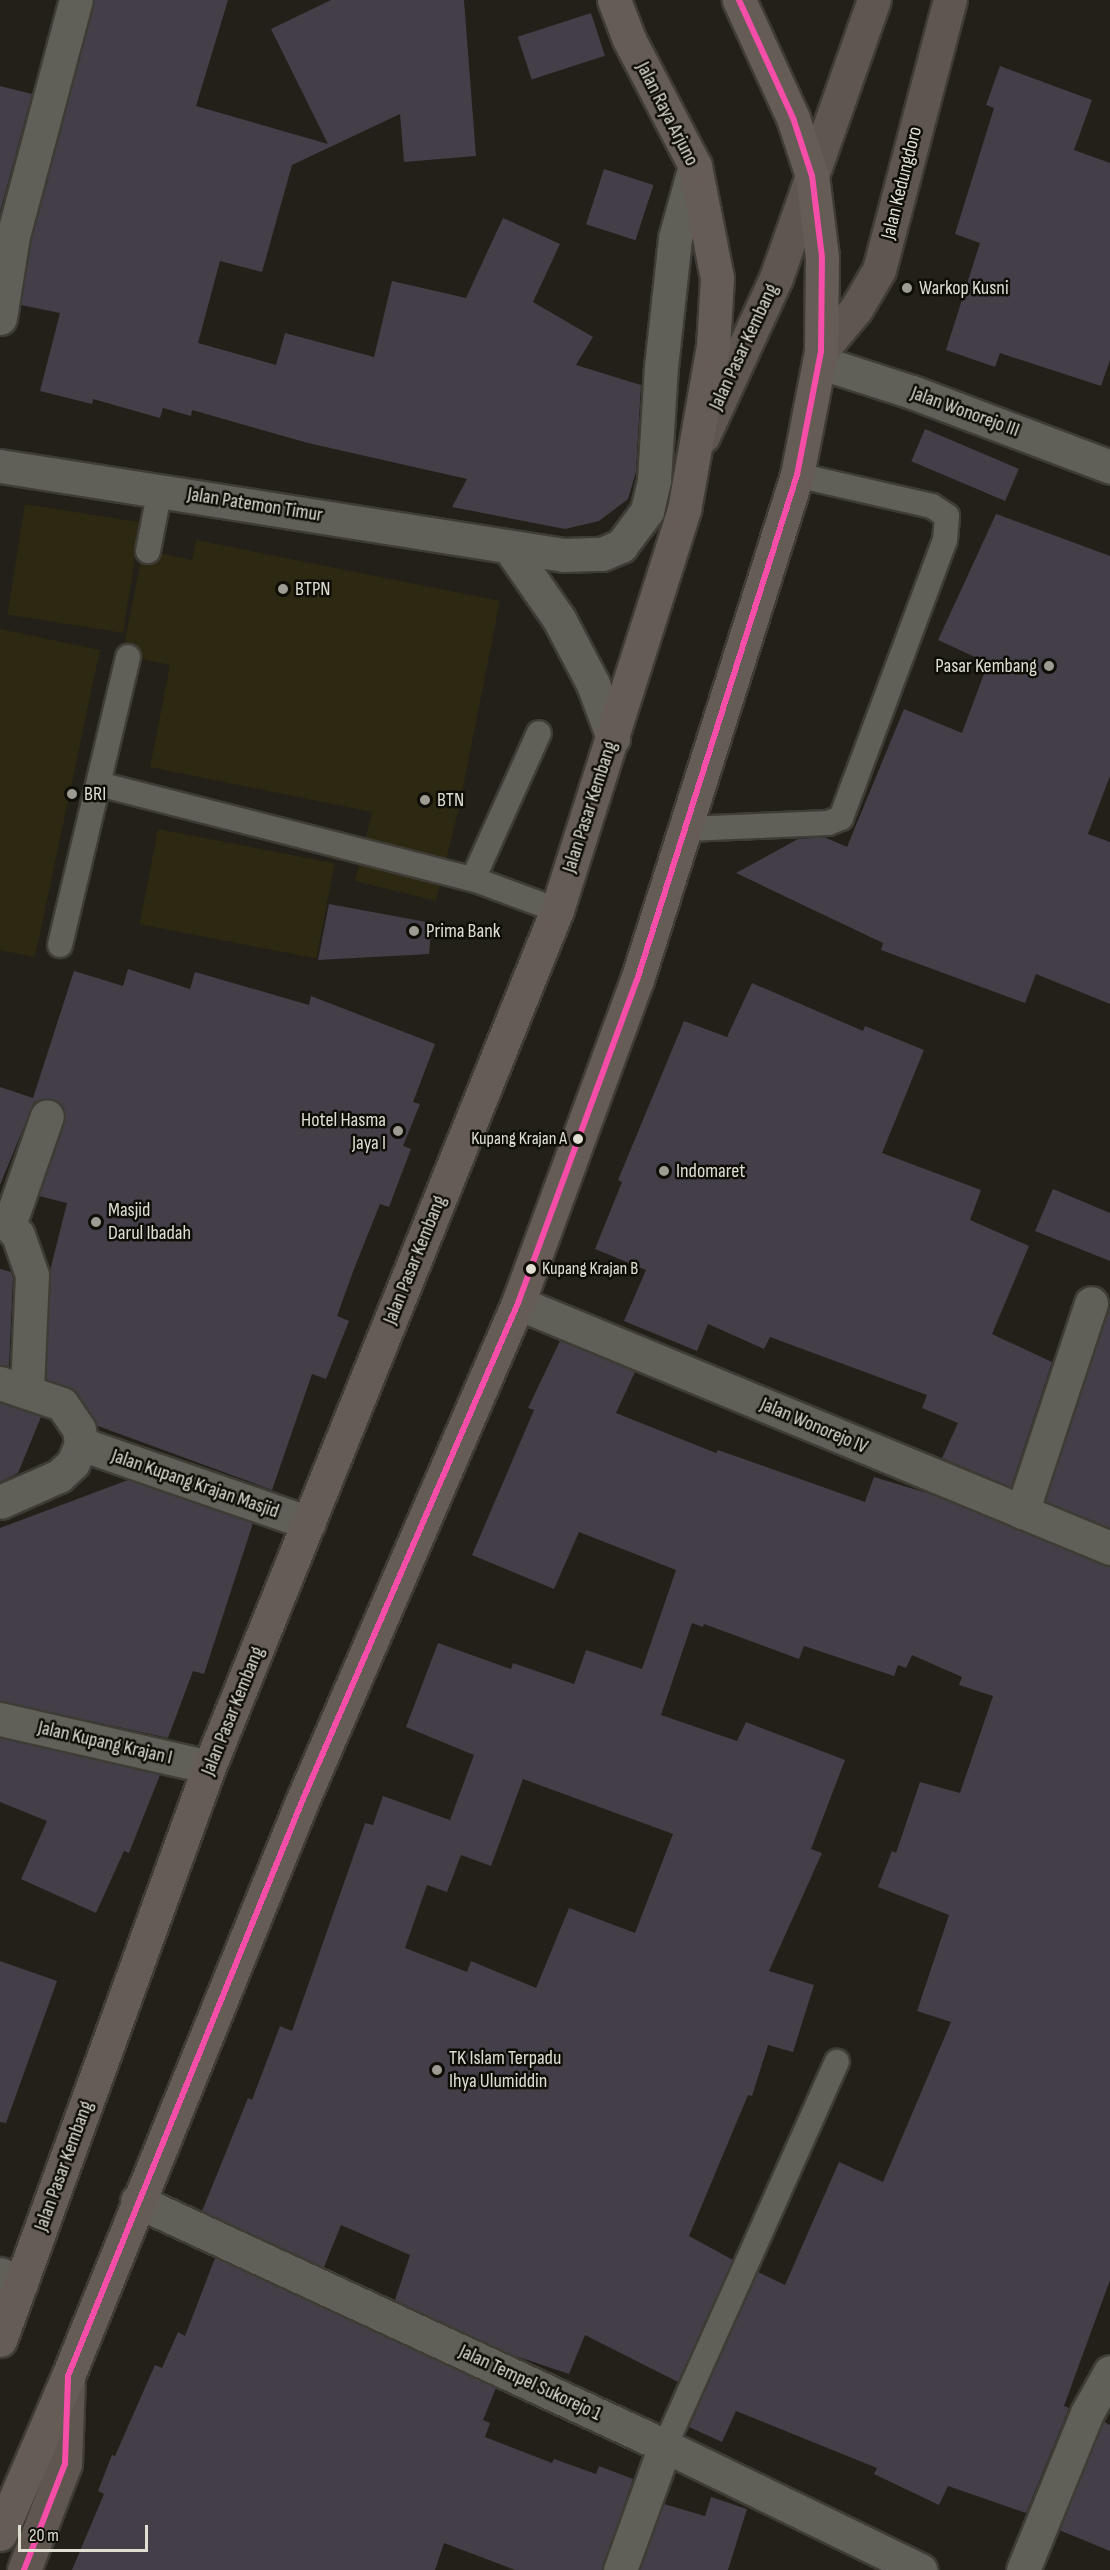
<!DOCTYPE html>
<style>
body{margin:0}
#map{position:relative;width:1110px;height:2570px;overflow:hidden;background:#222018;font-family:"Sofia Sans Condensed",sans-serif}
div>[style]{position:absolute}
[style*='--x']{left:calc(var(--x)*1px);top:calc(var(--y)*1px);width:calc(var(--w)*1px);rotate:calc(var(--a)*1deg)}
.built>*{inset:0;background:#2c2812;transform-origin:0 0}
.building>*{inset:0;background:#443e49;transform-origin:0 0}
.roads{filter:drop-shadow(2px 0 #3e3c35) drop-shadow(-2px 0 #3e3c35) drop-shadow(0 2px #3e3c35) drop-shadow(0 -2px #3e3c35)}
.lane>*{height:24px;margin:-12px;padding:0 12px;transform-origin:12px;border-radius:12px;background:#605f58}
.street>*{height:33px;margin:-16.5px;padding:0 16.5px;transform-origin:16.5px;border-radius:16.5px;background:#605f58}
.primary>*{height:33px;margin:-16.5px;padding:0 16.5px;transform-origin:16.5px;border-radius:16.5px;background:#5e564f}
.highway>*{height:33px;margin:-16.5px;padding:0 16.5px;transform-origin:16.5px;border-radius:16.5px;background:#665c56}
.bus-1>*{height:6px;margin:-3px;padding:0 3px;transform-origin:3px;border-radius:3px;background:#f54da8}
.dots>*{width:16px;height:16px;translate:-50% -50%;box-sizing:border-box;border:3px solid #0e0d06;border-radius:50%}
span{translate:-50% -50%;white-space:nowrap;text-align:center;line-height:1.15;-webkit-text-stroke:5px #0e0d06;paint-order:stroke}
.bus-label{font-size:18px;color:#e0ded3}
.right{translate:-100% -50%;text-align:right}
.left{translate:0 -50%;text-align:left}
.street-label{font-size:20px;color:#e0ded3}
.poi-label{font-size:20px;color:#e0ded3}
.scale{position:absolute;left:18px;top:2525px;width:130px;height:27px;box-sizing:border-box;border:3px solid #e0ded3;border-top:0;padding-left:8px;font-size:18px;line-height:21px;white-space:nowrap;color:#e0ded3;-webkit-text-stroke:4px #0e0d06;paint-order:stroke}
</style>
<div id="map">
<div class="built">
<i style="left:25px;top:504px;width:117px;height:112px;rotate:9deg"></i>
<i style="clip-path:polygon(196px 540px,500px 601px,458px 812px,436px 901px,355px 881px,372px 812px,150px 767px,170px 665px,122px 655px,143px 550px,192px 560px)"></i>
<i style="clip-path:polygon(0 629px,100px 650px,35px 957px,0 950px)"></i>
<i style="left:158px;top:829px;width:180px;height:97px;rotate:11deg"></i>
</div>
<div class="building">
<i style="clip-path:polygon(94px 0,228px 0,196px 106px,328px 144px,271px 29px,331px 0,464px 0,476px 156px,404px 162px,400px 114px,292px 165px,262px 272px,220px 261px,198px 343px,276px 365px,285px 333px,374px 357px,392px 281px,466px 298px,503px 218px,560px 244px,533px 302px,593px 337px,576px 365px,641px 385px,636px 472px,628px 499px,599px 521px,565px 529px,452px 507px,467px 479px,308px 443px,192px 410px,191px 416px,163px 408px,160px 418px,93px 399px,92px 404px,40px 391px,60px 313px,21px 305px,31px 240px)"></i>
<i style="left:591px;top:13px;width:45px;height:77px;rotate:72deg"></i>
<i style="clip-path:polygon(1000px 66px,1092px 100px,1074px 150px,1110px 163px,1110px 360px,1101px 386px,1000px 353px,995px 367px,946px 350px,980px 243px,955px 234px,994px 108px,986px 105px)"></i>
<i style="clip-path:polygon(0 86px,32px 94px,0 212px)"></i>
<i style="left:604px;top:169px;width:52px;height:58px;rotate:18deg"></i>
<i style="left:925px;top:429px;width:102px;height:35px;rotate:23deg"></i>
<i style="clip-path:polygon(996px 514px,1110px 556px,1110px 776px,1088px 834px,1110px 842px,1110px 1004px,1036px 974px,1025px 1003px,881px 950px,883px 943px,736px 873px,798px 839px,824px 837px,847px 847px,904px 709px,962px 733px,988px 663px,938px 640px)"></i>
<i style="clip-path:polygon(329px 904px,432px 923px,429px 954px,318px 960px)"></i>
<i style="clip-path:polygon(128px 969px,190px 989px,195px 972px,309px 1005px,311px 996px,435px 1044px,413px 1102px,420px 1104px,403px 1146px,411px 1149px,389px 1207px,380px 1204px,354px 1269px,337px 1316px,349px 1321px,326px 1379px,312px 1374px,272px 1490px,98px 1426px,77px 1393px,46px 1379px,50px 1271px,67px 1203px,39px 1196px,65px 1113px,54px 1099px,34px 1102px,0 1185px,0 1087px,33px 1098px,74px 971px,123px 986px)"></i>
<i style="clip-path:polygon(752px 983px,863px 1031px,865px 1026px,924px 1050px,882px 1153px,981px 1190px,970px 1220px,1029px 1246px,992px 1334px,1052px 1362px,1011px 1487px,942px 1458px,958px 1423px,922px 1408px,927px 1395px,770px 1337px,764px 1349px,708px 1324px,697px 1351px,624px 1321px,646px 1270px,595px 1249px,622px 1182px,618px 1180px,684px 1021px,727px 1037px)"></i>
<i style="clip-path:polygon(1053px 1189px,1110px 1213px,1110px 1261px,1035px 1231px)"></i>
<i style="clip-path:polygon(0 1269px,11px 1272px,13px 1278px,9px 1366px,0 1365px)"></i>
<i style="clip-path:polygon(1110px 1307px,1110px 1528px,1045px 1501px)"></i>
<i style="clip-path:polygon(evenodd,560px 1341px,635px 1372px,616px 1413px,716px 1453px,718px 1450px,865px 1502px,874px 1477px,927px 1493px,1110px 1566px,1110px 2280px,1064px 2406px,1069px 2408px,1026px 2513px,948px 2486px,939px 2505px,874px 2474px,877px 2468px,736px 2411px,722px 2442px,689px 2427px,758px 2272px,785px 2285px,839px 2162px,883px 2182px,951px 2022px,917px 2011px,949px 1915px,878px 1887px,892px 1851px,896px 1853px,920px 1782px,960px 1793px,993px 1696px,959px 1685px,962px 1677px,912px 1655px,906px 1668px,898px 1665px,894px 1676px,804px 1646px,799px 1659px,704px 1624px,703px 1627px,692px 1623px,661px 1715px,737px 1741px,746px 1722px,845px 1760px,811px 1849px,822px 1853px,769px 1971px,814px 1985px,793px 2052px,768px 2045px,752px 2096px,748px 2095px,689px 2236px,733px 2260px,678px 2382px,585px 2335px,569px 2374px,510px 2354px,395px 2300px,410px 2255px,341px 2225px,324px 2267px,202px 2211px,248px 2098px,252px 2100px,280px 2026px,292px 2031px,365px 1823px,373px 1825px,383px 1796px,450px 1820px,474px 1755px,406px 1727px,438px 1643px,511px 1669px,513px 1663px,574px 1684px,586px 1650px,642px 1669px,676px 1570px,579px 1532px,554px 1589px,472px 1555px,534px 1410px,528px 1408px,560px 1341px,523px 1779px,673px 1834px,635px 1933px,569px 1908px,536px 1988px,471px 1961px,467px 1972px,405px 1948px,427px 1885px,447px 1892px,461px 1855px,491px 1866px,523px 1779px)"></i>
<i style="clip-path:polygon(0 1403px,41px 1417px,18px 1473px,0 1482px)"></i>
<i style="clip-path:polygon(128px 1480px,253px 1523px,204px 1674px,193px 1671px,168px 1738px,0 1701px,0 1528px)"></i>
<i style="clip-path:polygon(0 1738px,160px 1775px,129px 1853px,124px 1851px,96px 1913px,21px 1879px,47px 1821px,0 1802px)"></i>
<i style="clip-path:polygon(0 1961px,57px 1981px,6px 2123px,0 2122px)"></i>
<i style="clip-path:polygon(215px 2258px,496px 2388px,483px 2420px,490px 2423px,485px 2437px,552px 2463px,554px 2459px,596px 2474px,599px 2466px,633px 2479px,602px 2570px,515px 2570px,444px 2543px,435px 2570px,72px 2570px,104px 2494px,98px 2491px,112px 2455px,115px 2456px,155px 2365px,162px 2368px,178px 2332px,185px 2336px)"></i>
<i style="clip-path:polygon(1104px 2422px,1110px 2425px,1110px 2551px,1059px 2530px)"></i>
<i style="clip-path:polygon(711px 2497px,747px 2509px,728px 2570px,640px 2570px,664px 2504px,705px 2516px)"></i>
</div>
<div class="roads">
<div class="lane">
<i style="--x:148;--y:551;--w:63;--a:-79"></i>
<i style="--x:99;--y:784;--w:386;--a:14.3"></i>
<i style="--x:473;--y:879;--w:90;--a:20.3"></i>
<i style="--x:687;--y:829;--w:141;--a:-2.4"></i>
<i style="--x:828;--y:823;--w:14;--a:-21"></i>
<i style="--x:841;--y:818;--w:297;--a:-69.5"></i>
<i style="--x:945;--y:540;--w:24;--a:-85"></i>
<i style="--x:947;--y:516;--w:18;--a:-146"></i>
<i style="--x:932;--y:506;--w:139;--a:-167.1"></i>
<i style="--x:473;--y:879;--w:160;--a:-65.7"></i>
<i style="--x:60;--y:945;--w:296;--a:-76.7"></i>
<i style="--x:665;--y:2446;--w:421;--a:-65.9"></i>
</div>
<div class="street">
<i style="--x:0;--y:318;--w:83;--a:-81"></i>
<i style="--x:13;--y:236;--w:244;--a:-75.1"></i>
<i style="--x:819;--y:362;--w:98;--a:17.9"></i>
<i style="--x:912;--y:392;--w:212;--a:20.7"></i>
<i style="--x:0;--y:466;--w:571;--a:8.97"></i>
<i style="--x:564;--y:555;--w:38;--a:-2"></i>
<i style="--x:602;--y:554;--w:21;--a:-23"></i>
<i style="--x:621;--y:546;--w:44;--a:-53.4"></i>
<i style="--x:647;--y:511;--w:32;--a:-77"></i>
<i style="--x:654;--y:480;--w:113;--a:-86.5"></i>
<i style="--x:661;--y:367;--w:130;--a:-83.8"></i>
<i style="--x:675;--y:238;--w:75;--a:-74.5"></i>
<i style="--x:509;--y:547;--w:88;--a:55.2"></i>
<i style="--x:559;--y:619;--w:73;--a:62.4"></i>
<i style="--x:593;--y:684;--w:58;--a:69.7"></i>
<i style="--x:518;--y:1303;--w:641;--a:22.48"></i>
<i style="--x:0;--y:1383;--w:65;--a:18.7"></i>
<i style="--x:62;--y:1404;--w:30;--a:56"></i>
<i style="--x:79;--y:1429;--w:15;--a:82"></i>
<i style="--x:81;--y:1444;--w:21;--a:113"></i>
<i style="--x:73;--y:1463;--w:19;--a:137"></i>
<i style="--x:59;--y:1476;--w:64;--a:156.2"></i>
<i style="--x:27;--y:1389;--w:114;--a:-87.5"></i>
<i style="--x:32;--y:1275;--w:42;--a:-109.3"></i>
<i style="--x:18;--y:1235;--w:13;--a:-132"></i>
<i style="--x:9;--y:1225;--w:115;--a:-70.8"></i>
<i style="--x:81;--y:1444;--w:241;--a:19.1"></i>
<i style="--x:1022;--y:1512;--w:220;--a:-71.7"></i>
<i style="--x:0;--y:1719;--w:214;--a:12.9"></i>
<i style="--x:137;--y:2201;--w:582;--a:24.89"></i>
<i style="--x:665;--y:2446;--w:284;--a:25.9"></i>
<i style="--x:0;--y:2274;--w:23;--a:23"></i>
<i style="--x:620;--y:2570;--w:132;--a:-70.1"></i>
<i style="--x:1023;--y:2570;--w:170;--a:-67.8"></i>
<i style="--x:1087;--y:2413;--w:47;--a:-60.7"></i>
</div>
<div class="primary">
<i style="--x:821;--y:351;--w:55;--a:-50.2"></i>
<i style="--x:856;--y:309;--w:45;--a:-59.5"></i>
<i style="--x:879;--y:270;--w:279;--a:-75.3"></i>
<i style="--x:703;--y:436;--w:174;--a:-65.2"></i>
<i style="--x:776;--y:278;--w:295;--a:-70.6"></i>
<i style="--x:24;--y:2570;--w:114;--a:-68.9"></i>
<i style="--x:65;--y:2464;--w:88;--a:-88"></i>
</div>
<div class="highway">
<i style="--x:0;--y:2340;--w:610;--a:-69.96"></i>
<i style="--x:209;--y:1767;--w:925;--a:-67.9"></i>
<i style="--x:557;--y:910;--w:420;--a:-72.4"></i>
<i style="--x:684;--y:510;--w:167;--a:-80"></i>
<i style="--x:713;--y:346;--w:68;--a:-86.6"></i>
<i style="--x:717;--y:278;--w:114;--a:-101.1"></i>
<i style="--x:695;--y:166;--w:143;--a:-117.5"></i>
<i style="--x:629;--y:39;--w:42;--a:-111"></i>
<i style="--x:0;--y:2534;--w:172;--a:-66.7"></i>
<i style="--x:68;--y:2376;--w:623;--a:-67.84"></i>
<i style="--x:303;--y:1799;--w:541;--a:-66.56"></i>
<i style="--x:518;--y:1303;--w:344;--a:-69.8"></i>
<i style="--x:637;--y:980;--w:530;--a:-72.42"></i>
<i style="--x:797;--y:475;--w:126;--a:-79"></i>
<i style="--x:821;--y:351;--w:94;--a:-89.4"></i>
<i style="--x:822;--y:257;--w:82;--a:-97"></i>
<i style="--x:812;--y:176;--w:61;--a:-108.1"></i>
<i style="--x:793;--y:118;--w:130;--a:-114.6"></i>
</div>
</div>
<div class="bus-1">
<i style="--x:24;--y:2570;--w:114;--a:-68.9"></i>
<i style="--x:65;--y:2464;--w:88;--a:-88"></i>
<i style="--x:68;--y:2376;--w:623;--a:-67.84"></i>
<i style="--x:303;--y:1799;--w:541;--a:-66.56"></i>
<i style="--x:518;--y:1303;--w:344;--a:-69.8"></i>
<i style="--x:637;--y:980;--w:530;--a:-72.42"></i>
<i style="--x:797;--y:475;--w:126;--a:-79"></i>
<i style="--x:821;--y:351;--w:94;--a:-89.4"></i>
<i style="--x:822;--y:257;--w:82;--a:-97"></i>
<i style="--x:812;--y:176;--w:61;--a:-108.1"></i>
<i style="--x:793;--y:118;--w:130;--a:-114.6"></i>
</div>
<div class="dots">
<i style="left:907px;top:288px;background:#9e9c92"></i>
<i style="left:283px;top:589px;background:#9e9c92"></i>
<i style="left:1049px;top:666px;background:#9e9c92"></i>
<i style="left:72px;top:794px;background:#9e9c92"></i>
<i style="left:425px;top:800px;background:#9e9c92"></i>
<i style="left:414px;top:931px;background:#9e9c92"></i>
<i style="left:398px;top:1131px;background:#9e9c92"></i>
<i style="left:578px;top:1139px;background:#e0ded3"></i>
<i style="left:664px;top:1171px;background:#9e9c92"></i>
<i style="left:96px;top:1222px;background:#9e9c92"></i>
<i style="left:531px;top:1269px;background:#e0ded3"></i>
<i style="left:437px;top:2070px;background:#9e9c92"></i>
</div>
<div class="bus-label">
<span class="right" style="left:567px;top:1139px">Kupang Krajan A</span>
<span class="left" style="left:542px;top:1269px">Kupang Krajan B</span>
</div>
<div class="street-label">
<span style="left:667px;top:114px;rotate:63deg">Jalan Raya Arjuno</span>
<span style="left:902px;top:183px;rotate:-76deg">Jalan Kedungdoro</span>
<span style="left:744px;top:347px;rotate:-65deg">Jalan Pasar Kembang</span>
<span style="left:965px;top:412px;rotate:20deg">Jalan Wonorejo III</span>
<span style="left:255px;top:505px;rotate:9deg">Jalan Patemon Timur</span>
<span style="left:590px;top:807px;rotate:-72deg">Jalan Pasar Kembang</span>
<span style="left:415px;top:1260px;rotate:-68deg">Jalan Pasar Kembang</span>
<span style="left:814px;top:1426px;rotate:23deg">Jalan Wonorejo IV</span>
<span style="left:195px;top:1484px;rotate:19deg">Jalan Kupang Krajan Masjid</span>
<span style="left:233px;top:1711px;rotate:-68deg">Jalan Pasar Kembang</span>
<span style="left:105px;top:1743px;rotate:13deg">Jalan Kupang Krajan I</span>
<span style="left:64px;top:2166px;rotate:-70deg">Jalan Pasar Kembang</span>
<span style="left:530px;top:2383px;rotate:25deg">Jalan Tempel Sukorejo 1</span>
</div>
<div class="poi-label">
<span class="left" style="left:919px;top:288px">Warkop Kusni</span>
<span class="left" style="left:295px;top:589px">BTPN</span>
<span class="right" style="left:1037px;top:666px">Pasar Kembang</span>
<span class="left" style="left:84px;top:794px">BRI</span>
<span class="left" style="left:437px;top:800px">BTN</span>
<span class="left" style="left:426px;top:931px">Prima Bank</span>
<span class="right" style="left:386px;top:1132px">Hotel Hasma<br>Jaya I</span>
<span class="left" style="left:676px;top:1171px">Indomaret</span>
<span class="left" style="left:108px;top:1222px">Masjid<br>Darul Ibadah</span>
<span class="left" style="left:449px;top:2070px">TK Islam Terpadu<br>Ihya Ulumiddin</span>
</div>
<div class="scale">20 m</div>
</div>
